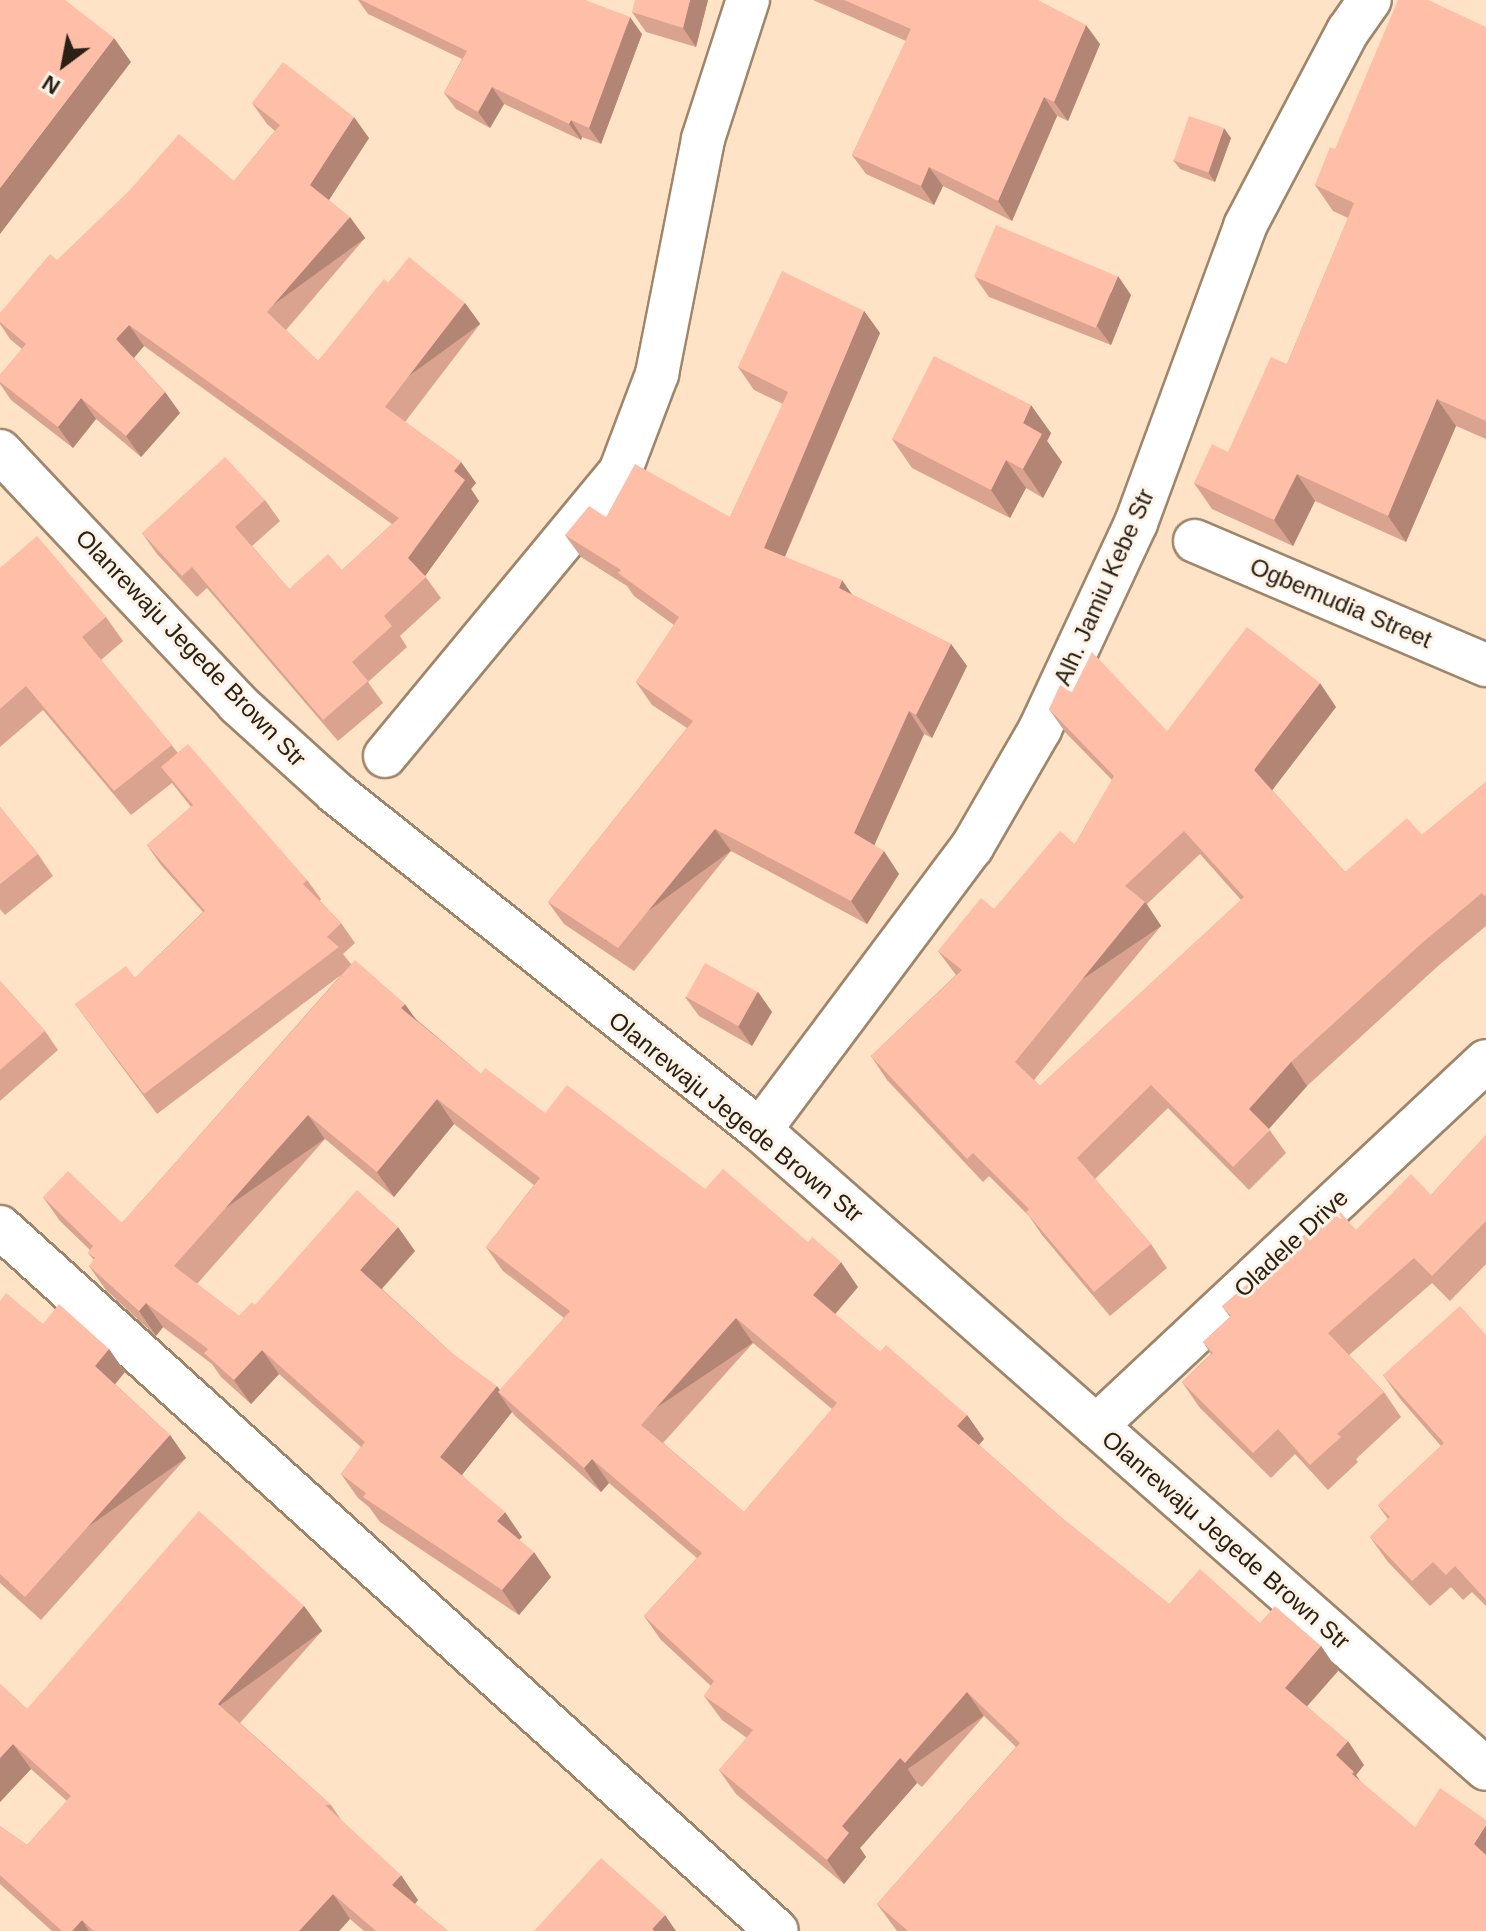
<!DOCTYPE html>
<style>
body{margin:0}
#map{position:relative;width:1486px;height:1931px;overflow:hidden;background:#fee3c6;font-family:Helvetica,sans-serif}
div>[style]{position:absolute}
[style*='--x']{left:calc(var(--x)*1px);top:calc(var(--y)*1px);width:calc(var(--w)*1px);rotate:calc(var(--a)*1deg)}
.roads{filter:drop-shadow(2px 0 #9f866b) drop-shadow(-2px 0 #9f866b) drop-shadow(0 2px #9f866b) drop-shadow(0 -2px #9f866b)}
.street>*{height:42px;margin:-21px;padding:0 21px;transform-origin:21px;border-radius:21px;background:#fff}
.wall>*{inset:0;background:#daa390}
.shaded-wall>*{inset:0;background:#b28575;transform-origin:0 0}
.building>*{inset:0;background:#febea7;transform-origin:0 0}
span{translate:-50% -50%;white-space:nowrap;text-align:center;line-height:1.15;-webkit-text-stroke:6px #fef3e7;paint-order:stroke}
.street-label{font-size:24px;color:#2a2015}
.north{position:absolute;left:24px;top:24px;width:80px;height:80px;-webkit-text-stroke:6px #fef3e7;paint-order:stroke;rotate:212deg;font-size:22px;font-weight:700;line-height:32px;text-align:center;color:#2a2015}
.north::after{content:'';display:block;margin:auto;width:28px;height:36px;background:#2a2015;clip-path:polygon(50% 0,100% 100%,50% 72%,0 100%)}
</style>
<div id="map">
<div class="roads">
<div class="street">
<i style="--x:0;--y:451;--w:347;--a:46.7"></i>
<i style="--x:238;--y:704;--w:132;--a:42.2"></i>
<i style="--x:336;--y:793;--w:542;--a:38.48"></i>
<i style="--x:760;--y:1130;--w:967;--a:41.35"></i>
<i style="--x:1195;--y:541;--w:316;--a:23.1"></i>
<i style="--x:385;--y:756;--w:369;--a:-50.4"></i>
<i style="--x:620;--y:472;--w:105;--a:-69.3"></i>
<i style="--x:657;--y:374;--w:239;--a:-78.9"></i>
<i style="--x:703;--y:139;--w:146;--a:-72.1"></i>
<i style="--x:760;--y:1130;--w:354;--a:-53.2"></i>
<i style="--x:972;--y:847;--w:136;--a:-60"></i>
<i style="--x:1040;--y:729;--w:227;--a:-65"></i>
<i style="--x:1136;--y:523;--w:316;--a:-69.8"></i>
<i style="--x:1245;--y:226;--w:221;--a:-62.2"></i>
<i style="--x:1348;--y:31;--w:38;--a:-55"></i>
<i style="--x:0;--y:1227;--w:1048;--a:42.18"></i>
<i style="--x:1096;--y:1426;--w:534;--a:-43.1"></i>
</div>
</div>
<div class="wall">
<i style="clip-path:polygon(358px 0,585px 0,642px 34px,601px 144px,582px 137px,581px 140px,504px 104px,490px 128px,456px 109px,444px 93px,462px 59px,368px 14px)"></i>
<i style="clip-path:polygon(708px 0,696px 47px,646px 32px,632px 12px)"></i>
<i style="clip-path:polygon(813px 0,1038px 0,1100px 44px,1068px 121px,1057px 116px,1012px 221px,943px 186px,934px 205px,866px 174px,852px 155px,906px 41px)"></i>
<i style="clip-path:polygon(1486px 27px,1486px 439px,1456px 426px,1406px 542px,1315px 501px,1293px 546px,1212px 509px,1194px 483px,1228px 452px,1287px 364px,1348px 218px,1333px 211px,1315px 185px,1335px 149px)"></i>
<i style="clip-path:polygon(252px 103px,369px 138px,329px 200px,365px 238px,286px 330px,318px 361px,388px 283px,465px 303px,480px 324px,405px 422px,461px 462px,476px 483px,471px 489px,479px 501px,425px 576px,441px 598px,400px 636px,407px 647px,368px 682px,383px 703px,338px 741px,207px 588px,197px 597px,157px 554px,142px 533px,265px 500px,280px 521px,252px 546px,289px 589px,342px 570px,392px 524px,144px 346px,134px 358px,165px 392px,180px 413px,141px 457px,96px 419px,73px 448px,11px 400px,0 384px,0 375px,22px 349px,10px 339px,0 324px,0 313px,57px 260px,234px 181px,275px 131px,267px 124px)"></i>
<i style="clip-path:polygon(1231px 138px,1215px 182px,1180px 169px,1173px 160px)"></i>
<i style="clip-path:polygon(975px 277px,1131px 295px,1111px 345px,989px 297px)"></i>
<i style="clip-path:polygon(864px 311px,880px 333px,785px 557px,853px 595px,951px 644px,967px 666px,932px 738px,924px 734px,874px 845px,899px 874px,867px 924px,731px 851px,634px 971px,564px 924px,548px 902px,687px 728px,652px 705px,636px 682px,674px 625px,634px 596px,627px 586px,581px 557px,565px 535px,606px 517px,730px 517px,783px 404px,754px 390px,738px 367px)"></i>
<i style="clip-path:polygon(1051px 433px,1047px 441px,1062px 462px,1043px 498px,1026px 488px,1010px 518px,912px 468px,892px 439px)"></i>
<i style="clip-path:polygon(evenodd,0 568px,106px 617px,123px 641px,101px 660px,178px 753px,307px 880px,321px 899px,320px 901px,341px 923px,355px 943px,343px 954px,351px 964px,481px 1074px,545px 1113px,705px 1189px,858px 1287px,835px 1314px,880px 1352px,967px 1415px,984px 1439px,979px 1445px,1063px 1519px,1169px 1604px,1260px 1623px,1321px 1646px,1338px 1671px,1307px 1706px,1364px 1765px,1356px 1775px,1361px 1782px,1486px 1931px,897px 1931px,877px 1904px,1016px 1747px,984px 1716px,922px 1787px,917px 1783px,860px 1848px,866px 1857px,844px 1884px,736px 1794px,719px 1770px,747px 1738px,722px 1720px,704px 1696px,711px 1686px,661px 1640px,644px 1616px,697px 1558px,609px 1483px,601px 1492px,515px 1416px,512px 1412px,462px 1475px,522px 1537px,519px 1540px,551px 1577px,519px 1615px,380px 1522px,369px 1507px,358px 1498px,341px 1474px,361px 1447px,279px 1374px,251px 1404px,221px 1377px,212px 1364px,163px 1327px,156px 1336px,106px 1290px,89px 1266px,94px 1260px,88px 1253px,90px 1250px,60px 1221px,43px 1197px,122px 1223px,341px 975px,157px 1114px,75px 1004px,135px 978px,203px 912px,161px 865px,147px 845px,191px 807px,172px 783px,131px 815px,43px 710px,0 747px,0 568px,454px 1124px,534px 1185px,486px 1247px,503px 1271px,564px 1318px,500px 1390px,453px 1354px,382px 1289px,415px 1251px,255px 1305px,239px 1316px,197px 1284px,325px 1139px,394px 1197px,454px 1124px,0 568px,753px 1343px,832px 1409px,744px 1512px,663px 1443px,753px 1343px)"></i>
<i style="clip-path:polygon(evenodd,1072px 692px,1167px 731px,1336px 707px,1272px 790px,1345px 872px,1422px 835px,1486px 782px,1486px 926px,1438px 966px,1307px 1086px,1269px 1129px,1286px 1153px,1249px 1190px,1168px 1108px,1095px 1179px,1151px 1244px,1167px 1268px,1110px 1316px,1042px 1235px,1029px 1216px,989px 1176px,983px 1182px,887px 1080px,871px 1056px,956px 975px,938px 951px,994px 909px,1075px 844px,1112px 780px,1065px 732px,1049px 709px,1072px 692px,1200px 854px,1241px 900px,1040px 1086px,1034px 1080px,1161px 926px,1147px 904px,1200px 854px)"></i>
<i style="clip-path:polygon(0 807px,38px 854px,53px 876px,5px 915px,0 909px)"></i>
<i style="clip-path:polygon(0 981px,45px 1031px,58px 1050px,0 1101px)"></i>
<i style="clip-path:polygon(758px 992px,772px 1012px,752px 1046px,699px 1016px,685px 997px)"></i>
<i style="clip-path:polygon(1486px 1135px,1486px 1264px,1450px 1301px,1432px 1283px,1349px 1355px,1384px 1392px,1401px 1417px,1356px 1459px,1358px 1462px,1328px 1490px,1295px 1454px,1271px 1478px,1200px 1408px,1182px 1382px,1211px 1354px,1203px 1342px,1230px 1317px,1222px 1306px,1356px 1230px,1431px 1195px)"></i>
<i style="clip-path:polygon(0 1301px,43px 1324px,109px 1349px,125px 1372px,115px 1384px,170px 1435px,186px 1458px,41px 1620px,0 1583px)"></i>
<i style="clip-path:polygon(1486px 1335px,1486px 1606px,1472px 1592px,1463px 1600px,1451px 1587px,1430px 1606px,1388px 1562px,1370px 1537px,1388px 1519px,1378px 1505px,1441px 1446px,1401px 1400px,1383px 1375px)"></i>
<i style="clip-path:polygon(304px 1606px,322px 1631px,240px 1723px,331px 1805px,342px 1821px,418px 1900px,415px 1904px,448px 1931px,364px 1931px,350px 1919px,339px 1931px,52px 1931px,0 1884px,0 1826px,27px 1845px,67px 1801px,31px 1769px,0 1802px,0 1684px,27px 1709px)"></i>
</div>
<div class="shaded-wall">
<i style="clip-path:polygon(690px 0,708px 0,696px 47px,683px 28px)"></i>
<i style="clip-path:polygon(630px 17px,642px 34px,601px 144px,589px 128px)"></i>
<i style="clip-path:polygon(1086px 25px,1100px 44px,1068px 121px,1054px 102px)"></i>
<i style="clip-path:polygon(114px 38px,131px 62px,0 234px,0 188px)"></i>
<i style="clip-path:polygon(492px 87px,504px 104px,490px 128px,478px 112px)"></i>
<i style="clip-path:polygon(1044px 97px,1057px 116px,1012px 221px,998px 201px)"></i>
<i style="clip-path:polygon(354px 117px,369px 138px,325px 206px,310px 185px)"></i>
<i style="clip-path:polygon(571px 120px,582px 137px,581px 140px,569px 124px)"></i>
<i style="clip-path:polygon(1224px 128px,1231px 138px,1215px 182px,1208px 172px)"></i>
<i style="clip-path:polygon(929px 167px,943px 186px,934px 205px,921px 186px)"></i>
<i style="left:350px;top:217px;width:26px;height:126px;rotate:54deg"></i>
<i style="clip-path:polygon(1118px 276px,1131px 295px,1111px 345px,1097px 326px)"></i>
<i style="left:465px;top:303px;width:26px;height:131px;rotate:54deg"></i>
<i style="clip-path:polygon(864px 311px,880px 333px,779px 570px,764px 548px)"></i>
<i style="clip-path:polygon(129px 325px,144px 346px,131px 361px,116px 339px)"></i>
<i style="clip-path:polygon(165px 392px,180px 413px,141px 457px,126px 436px)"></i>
<i style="clip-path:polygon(81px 398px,96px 419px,73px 448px,58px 427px)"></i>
<i style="clip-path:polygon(1437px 399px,1456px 426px,1406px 542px,1388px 516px)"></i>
<i style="clip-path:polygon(1031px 405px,1051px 433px,1047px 441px,1062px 462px,1043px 498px,1023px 469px,1023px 423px)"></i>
<i style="clip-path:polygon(1006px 460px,1026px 488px,1010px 518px,991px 490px)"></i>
<i style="clip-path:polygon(461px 462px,476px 483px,471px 489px,479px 501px,423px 579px,408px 558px,454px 471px)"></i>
<i style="clip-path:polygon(1297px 474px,1315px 501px,1293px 546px,1274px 520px)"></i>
<i style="clip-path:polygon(842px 580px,858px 603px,839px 588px)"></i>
<i style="clip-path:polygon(951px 644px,967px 666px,932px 738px,916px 715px)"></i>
<i style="clip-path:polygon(1320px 683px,1336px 707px,1270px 793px,1254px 770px)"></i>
<i style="clip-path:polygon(909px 711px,924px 734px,870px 855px,854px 833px)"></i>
<i style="left:715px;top:829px;width:27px;height:154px;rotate:54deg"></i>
<i style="clip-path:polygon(884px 851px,899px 874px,867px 924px,851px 901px)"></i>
<i style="left:1145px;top:902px;width:29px;height:206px;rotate:56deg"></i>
<i style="clip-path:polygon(758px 992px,772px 1012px,752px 1046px,738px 1026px)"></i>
<i style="clip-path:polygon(405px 1004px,422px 1028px,401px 1008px)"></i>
<i style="clip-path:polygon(1291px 1062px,1307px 1086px,1266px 1132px,1249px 1109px)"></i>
<i style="clip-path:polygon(437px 1099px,454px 1124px,394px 1197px,377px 1172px)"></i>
<i style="left:308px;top:1115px;width:29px;height:202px;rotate:55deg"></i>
<i style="clip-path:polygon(398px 1227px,415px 1251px,377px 1294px,360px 1270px)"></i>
<i style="clip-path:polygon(841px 1262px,858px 1287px,830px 1320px,813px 1295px)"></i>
<i style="clip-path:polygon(146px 1303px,163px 1327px,156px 1336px,139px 1311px)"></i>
<i style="left:736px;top:1318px;width:30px;height:143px;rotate:56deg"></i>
<i style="clip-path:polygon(109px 1349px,125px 1372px,111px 1389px,95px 1366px)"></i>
<i style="clip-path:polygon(262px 1350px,279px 1374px,251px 1404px,234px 1380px)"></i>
<i style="clip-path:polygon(497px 1386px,507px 1400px,498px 1392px,512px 1412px,457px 1481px,440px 1457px)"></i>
<i style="clip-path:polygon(967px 1415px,984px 1439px,974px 1450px,957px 1426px)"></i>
<i style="left:170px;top:1435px;width:28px;height:217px;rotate:55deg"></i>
<i style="clip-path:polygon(592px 1459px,609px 1483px,601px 1492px,584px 1468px)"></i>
<i style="clip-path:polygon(505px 1512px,522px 1537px,514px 1545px,497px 1521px)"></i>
<i style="clip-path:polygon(534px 1552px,551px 1577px,519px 1615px,502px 1590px)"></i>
<i style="left:304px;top:1606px;width:31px;height:130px;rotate:54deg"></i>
<i style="clip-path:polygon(1321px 1646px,1338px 1671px,1302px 1712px,1285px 1688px)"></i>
<i style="left:967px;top:1692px;width:29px;height:94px;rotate:55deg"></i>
<i style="clip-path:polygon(1348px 1741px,1364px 1765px,1356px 1775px,1371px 1797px,1336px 1755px)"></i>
<i style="clip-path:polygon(13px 1744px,31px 1769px,0 1802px,0 1758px)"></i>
<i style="clip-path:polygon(900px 1758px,917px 1783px,860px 1848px,866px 1857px,844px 1884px,827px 1860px,842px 1826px)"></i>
<i style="clip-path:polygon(1486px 1825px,1486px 1861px,1474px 1844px)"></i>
<i style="clip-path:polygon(401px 1875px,418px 1900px,410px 1910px,392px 1885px)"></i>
<i style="clip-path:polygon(333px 1894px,350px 1919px,339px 1931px,299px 1931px)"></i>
<i style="clip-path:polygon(665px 1915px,676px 1931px,654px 1931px,652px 1929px)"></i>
<i style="clip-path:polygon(82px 1920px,89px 1931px,72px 1931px)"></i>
</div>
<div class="building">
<i style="clip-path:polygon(0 0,65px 0,114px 38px,0 188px)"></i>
<i style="clip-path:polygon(361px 0,585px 0,630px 17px,589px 128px,571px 120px,569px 124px,492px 87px,478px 112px,444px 93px,467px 51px)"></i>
<i style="clip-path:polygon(635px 0,690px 0,683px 28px,632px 12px)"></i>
<i style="clip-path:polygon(844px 0,1038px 0,1086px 25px,1054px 102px,1044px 97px,998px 201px,929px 167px,921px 186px,852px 155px,911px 29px)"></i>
<i style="clip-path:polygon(1398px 0,1428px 0,1486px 27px,1486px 421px,1437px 399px,1388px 516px,1297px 474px,1274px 520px,1194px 483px,1212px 444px,1228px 452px,1271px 357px,1287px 364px,1354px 203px,1315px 185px,1330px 147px,1335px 149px)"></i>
<i style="clip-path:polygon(283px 62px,354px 117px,310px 185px,350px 217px,267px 312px,318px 361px,384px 279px,388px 283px,409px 257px,465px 303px,385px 407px,461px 462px,454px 471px,465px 480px,408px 558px,426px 577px,384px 616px,392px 626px,352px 662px,368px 681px,323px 720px,192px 567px,182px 576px,142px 533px,225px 457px,265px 500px,235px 527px,289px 589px,328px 554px,342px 570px,399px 518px,129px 325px,116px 339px,165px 392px,126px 436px,81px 398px,58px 427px,0 382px,0 375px,26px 344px,0 322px,0 313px,50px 254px,57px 260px,129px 191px,179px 134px,234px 181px,280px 125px,252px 103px)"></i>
<i style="left:1189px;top:116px;width:37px;height:47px;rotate:19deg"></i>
<i style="left:996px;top:225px;width:132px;height:56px;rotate:23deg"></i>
<i style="clip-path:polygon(782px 271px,864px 311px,764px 548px,842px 580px,839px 588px,951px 644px,916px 715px,909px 711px,854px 833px,884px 851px,851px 901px,715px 829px,618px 948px,548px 902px,693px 721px,636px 682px,679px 617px,618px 573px,621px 570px,565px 535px,589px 506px,606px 517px,635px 464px,730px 517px,788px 392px,738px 367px)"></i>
<i style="clip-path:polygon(934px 356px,1031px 405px,1023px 423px,1042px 434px,1023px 469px,1006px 460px,991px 490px,892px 439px)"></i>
<i style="clip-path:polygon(37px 536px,106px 617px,82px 637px,172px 745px,114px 791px,26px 686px,0 709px,0 568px)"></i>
<i style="clip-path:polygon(evenodd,1247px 627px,1320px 683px,1254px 770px,1345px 872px,1407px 818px,1422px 835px,1486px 782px,1486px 894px,1484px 896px,1482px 893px,1422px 943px,1291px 1062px,1249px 1109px,1270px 1130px,1233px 1167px,1151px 1085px,1077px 1158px,1151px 1244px,1094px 1292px,1026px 1212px,1029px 1209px,973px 1153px,967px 1159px,871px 1056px,962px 970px,938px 951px,981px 898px,994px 909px,1060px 831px,1075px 844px,1114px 776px,1049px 709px,1060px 685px,1072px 692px,1092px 652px,1167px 731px,1247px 627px,1184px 831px,1244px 897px,1040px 1086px,1015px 1062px,1145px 902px,1125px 886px,1184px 831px)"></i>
<i style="clip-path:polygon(188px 744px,307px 880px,303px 884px,341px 923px,327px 937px,339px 947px,144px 1094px,75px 1004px,126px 966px,135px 978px,205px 911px,147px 845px,193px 805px,161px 767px)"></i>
<i style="clip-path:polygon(0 807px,38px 854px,0 884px)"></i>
<i style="clip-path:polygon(evenodd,355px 960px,405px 1004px,401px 1008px,481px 1074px,485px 1068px,545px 1113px,567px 1085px,705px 1189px,723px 1169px,808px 1242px,812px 1237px,841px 1262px,813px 1295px,880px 1352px,886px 1345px,967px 1415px,957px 1426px,1063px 1519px,1169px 1604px,1200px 1569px,1260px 1623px,1275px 1606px,1321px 1646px,1285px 1688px,1348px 1741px,1336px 1755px,1354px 1772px,1352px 1774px,1415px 1827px,1440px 1788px,1486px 1820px,1486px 1825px,1474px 1844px,1486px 1855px,1486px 1931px,908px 1931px,877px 1904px,1020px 1743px,967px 1692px,905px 1763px,900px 1758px,842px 1826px,849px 1833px,827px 1860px,719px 1770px,753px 1730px,704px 1696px,714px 1681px,644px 1616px,702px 1553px,592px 1459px,584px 1468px,498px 1392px,570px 1311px,486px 1247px,540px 1178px,437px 1099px,377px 1172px,308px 1115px,174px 1266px,239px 1316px,252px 1302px,255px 1305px,357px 1190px,398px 1227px,360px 1270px,453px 1354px,497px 1386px,440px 1457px,505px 1512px,497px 1521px,534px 1552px,502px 1590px,363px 1497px,366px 1493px,341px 1474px,365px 1442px,262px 1350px,234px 1380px,204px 1353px,208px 1349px,146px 1303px,139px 1311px,89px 1266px,95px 1258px,88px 1253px,93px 1246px,43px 1197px,68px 1171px,122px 1223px,355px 960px,736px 1318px,837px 1403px,744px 1512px,641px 1425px,736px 1318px)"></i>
<i style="left:705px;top:963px;width:60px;height:39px;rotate:29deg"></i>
<i style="clip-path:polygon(0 981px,45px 1031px,0 1070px)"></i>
<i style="clip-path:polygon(1486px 1135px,1486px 1221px,1432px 1276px,1414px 1258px,1328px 1333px,1384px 1392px,1337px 1434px,1341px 1437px,1310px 1465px,1278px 1429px,1253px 1453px,1182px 1382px,1213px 1353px,1203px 1342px,1231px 1316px,1222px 1306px,1336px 1207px,1356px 1230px,1411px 1174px,1431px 1195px)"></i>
<i style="clip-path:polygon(6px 1293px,43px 1324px,59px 1304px,109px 1349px,95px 1366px,170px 1435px,25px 1597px,0 1574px,0 1301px)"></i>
<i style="clip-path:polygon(1460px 1306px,1486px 1335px,1486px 1600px,1455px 1566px,1446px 1575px,1433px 1562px,1412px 1581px,1370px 1537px,1390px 1517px,1378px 1505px,1444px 1443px,1383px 1375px)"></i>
<i style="clip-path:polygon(199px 1511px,304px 1606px,218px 1704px,331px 1805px,325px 1805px,401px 1875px,392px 1885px,448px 1931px,376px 1931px,333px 1894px,299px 1931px,94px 1931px,82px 1920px,72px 1931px,62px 1931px,0 1875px,0 1826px,27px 1845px,71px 1796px,13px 1744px,0 1758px,0 1684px,27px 1709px)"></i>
<i style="clip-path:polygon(601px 1858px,665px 1915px,652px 1929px,654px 1931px,534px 1931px)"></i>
</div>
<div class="street-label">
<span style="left:1104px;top:587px;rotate:-66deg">Alh. Jamiu Kebe Str</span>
<span style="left:1341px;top:603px;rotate:23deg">Ogbemudia Street</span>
<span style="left:191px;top:648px;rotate:46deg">Olanrewaju Jegede Brown Str</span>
<span style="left:736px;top:1117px;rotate:39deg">Olanrewaju Jegede Brown Str</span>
<span style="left:1291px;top:1243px;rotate:-43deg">Oladele Drive</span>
<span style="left:1226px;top:1540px;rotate:41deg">Olanrewaju Jegede Brown Str</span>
</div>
<div class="north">N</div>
</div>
